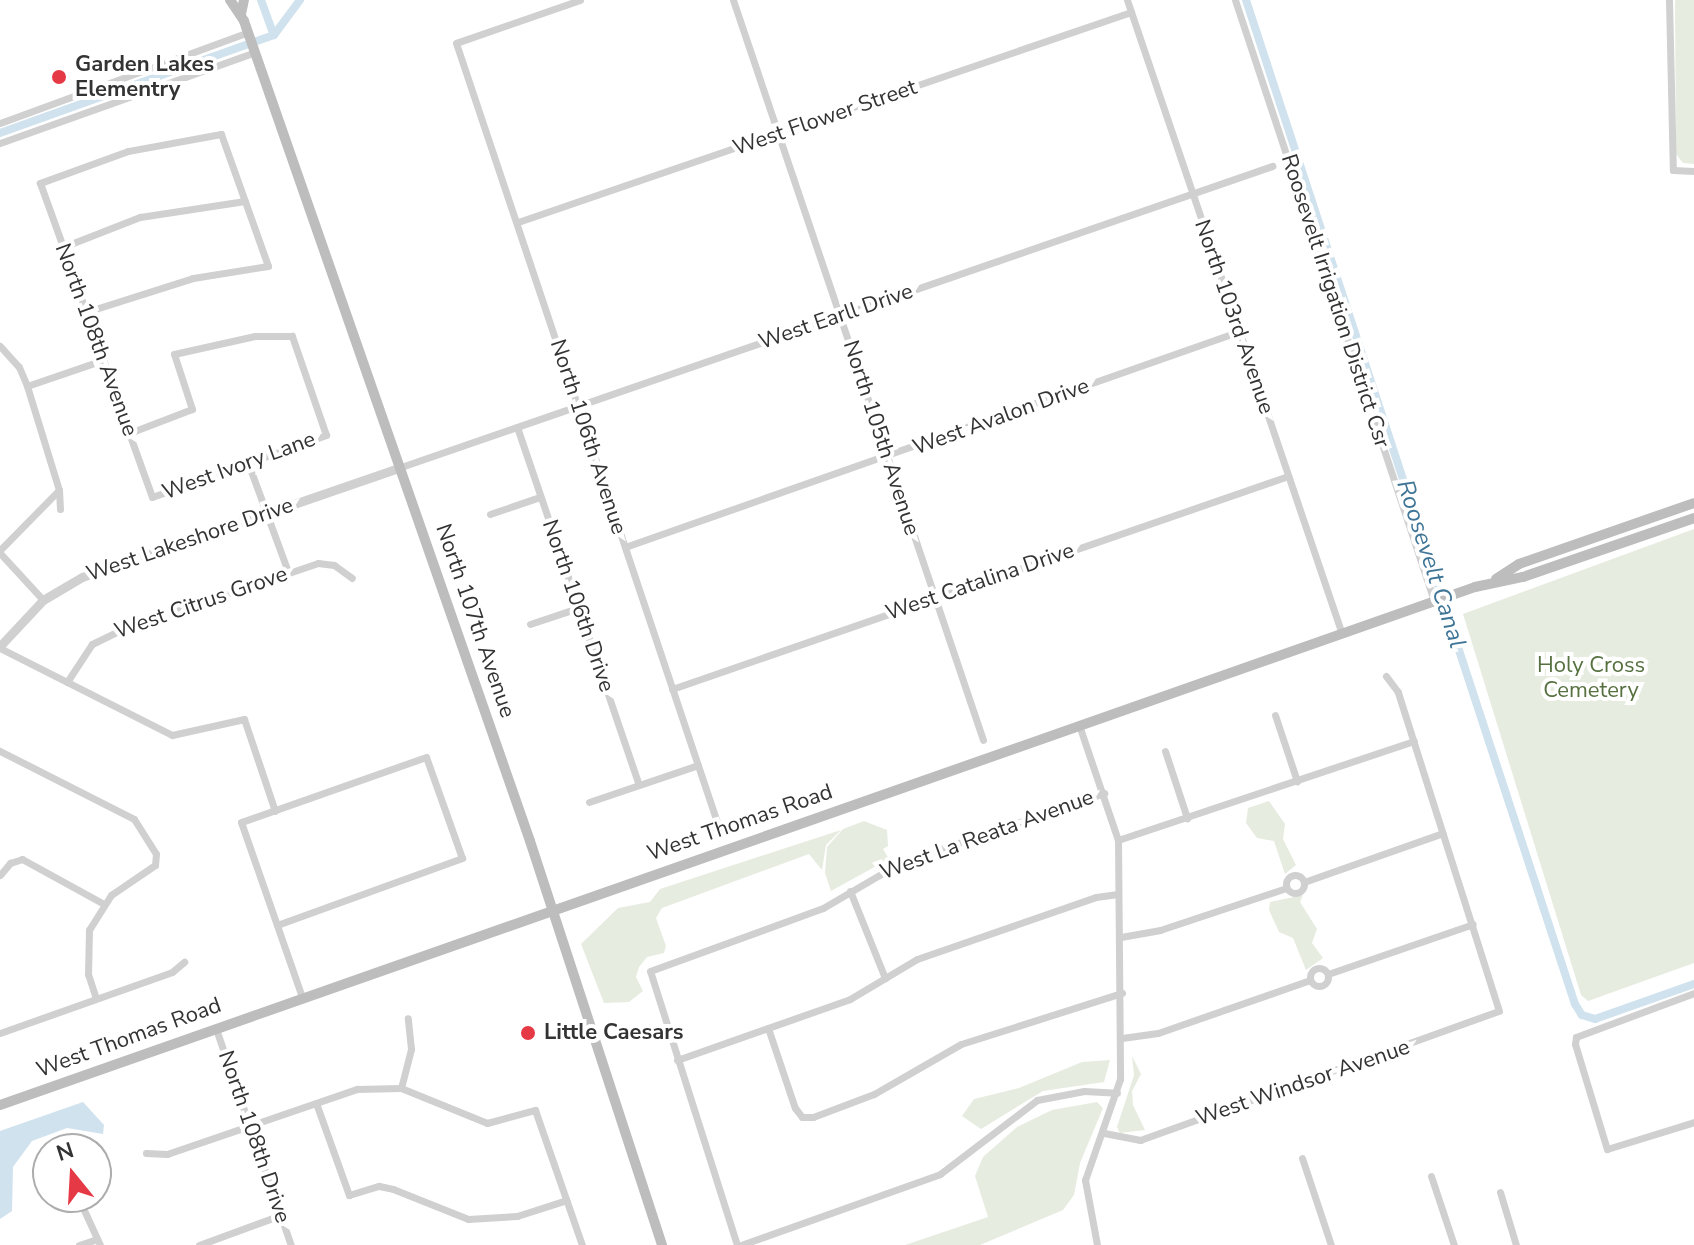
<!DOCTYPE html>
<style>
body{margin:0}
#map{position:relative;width:1694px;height:1245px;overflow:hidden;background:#fff;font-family:"Nunito Sans",sans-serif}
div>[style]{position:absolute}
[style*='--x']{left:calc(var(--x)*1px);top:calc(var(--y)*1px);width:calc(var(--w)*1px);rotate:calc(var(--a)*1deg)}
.green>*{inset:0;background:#e6ecdf}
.water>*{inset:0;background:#cfe2ee}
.canal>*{height:8px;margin:-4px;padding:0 4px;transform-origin:4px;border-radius:4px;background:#cfe2ee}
.minor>*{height:7px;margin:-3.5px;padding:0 3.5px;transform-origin:3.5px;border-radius:3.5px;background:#d0d0d0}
.minor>.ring{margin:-3.5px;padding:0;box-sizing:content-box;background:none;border:7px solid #d0d0d0;border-radius:50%}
.tertiary>*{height:9px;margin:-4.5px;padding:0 4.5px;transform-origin:4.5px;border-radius:4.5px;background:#d0d0d0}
.secondary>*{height:10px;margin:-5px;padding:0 5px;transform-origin:5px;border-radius:5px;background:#bdbdbd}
.dots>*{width:22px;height:22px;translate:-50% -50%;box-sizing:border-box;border:4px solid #fff;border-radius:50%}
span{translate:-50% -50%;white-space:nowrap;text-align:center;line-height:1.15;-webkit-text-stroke:8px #fff;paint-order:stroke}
.poi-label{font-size:22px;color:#333;font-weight:700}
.left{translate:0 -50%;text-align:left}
.street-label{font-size:22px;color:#333}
.park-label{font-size:22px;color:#56703f}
.water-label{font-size:24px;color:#3f7597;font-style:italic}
.north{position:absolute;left:32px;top:1133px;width:80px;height:80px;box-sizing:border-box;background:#fff;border:2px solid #adadad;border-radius:50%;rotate:342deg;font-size:22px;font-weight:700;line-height:32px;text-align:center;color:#333}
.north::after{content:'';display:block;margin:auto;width:28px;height:36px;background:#e63946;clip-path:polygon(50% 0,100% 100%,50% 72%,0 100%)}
</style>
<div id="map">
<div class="green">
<i style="clip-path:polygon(1675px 0,1694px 0,1694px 164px,1683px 163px,1676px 154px)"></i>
<i style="clip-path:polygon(1694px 529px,1694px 963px,1588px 1001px,1581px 995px,1463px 614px)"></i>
<i style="clip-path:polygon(1269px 801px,1285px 824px,1283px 839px,1296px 865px,1285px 874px,1274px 841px,1257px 838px,1246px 823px,1248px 808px)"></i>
<i style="clip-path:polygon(864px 821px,887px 830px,888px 846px,883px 849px,889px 859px,831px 891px,825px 873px,827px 847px,843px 829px)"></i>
<i style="clip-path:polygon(841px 830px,826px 845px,822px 870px,809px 854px,662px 908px,656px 918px,666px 946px,664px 953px,647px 957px,639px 967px,636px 977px,643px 991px,629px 1002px,604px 1003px,581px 944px,618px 908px,650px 902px,660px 889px)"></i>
<i style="clip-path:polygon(1303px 895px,1300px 902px,1317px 929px,1312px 943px,1323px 958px,1306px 970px,1293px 938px,1279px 932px,1269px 910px,1270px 902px)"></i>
<i style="clip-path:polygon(1132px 1056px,1141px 1074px,1132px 1091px,1133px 1105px,1145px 1130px,1120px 1133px,1117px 1127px,1134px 1075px)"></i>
<i style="clip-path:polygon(1110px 1060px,1104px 1082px,1043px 1091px,981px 1129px,962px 1116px,974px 1099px,1019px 1088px,1082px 1062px)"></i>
<i style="clip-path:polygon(1097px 1102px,1103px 1108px,1080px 1163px,1074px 1195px,1063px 1210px,980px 1245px,905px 1245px,988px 1217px,975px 1176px,983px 1157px,1017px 1127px,1052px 1110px)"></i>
</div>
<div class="water">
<i style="clip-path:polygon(83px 1102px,104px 1125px,103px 1134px,67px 1128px,32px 1141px,13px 1167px,12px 1211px,0 1219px,0 1131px)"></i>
</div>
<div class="canal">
<i style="--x:261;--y:0;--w:37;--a:70"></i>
<i style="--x:1246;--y:0;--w:1057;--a:71.86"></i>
<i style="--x:1575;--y:1004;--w:13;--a:58"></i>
<i style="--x:1582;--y:1015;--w:14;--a:17"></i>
<i style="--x:1595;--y:1019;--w:105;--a:-19.5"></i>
<i style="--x:0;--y:133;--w:291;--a:-19.7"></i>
<i style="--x:274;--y:35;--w:44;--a:-53.4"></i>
</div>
<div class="minor">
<i style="--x:580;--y:0;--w:131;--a:160.9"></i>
<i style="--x:456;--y:43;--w:831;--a:71.48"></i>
<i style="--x:733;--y:0;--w:781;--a:71.33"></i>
<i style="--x:1127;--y:0;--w:669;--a:71.27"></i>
<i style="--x:1235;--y:0;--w:633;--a:71.68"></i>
<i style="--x:1669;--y:0;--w:170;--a:88.7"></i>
<i style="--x:1673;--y:170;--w:21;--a:3"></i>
<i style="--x:0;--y:123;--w:264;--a:-20.1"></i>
<i style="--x:0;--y:143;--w:271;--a:-19.6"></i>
<i style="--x:518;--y:222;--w:648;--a:-18.91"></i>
<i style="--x:63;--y:247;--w:83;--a:-21.3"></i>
<i style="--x:140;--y:217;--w:106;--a:-8.7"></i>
<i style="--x:86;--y:312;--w:112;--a:-17.6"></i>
<i style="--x:193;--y:278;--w:76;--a:-9.1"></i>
<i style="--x:268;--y:266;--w:140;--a:-109.6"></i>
<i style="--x:221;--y:134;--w:95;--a:169.6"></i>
<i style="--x:128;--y:151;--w:94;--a:160"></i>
<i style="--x:40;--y:183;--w:68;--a:70.2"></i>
<i style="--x:63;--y:247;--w:69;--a:70.5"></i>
<i style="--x:86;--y:312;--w:128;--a:70.4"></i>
<i style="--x:129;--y:433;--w:68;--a:70.2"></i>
<i style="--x:152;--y:497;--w:185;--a:-19.6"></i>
<i style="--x:326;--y:435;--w:105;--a:-109"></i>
<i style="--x:292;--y:336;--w:37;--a:180"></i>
<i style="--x:255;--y:336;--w:83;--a:167.5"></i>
<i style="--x:174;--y:354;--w:58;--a:71.9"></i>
<i style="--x:192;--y:409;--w:67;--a:159.1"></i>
<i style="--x:0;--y:346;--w:28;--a:48"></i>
<i style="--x:19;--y:367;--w:21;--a:67"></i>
<i style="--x:27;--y:386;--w:109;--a:72.9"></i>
<i style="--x:59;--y:490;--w:19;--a:87"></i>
<i style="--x:27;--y:386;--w:80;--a:-18.9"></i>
<i style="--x:517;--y:427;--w:378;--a:71.2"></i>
<i style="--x:248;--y:463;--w:116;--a:69.8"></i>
<i style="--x:401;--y:467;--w:922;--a:-19.06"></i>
<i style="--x:490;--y:514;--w:53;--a:-18.8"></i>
<i style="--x:625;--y:547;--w:652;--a:-19.35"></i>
<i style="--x:0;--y:550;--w:84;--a:-45.5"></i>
<i style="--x:0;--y:553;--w:64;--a:47.5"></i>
<i style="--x:530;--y:624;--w:51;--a:-18.4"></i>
<i style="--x:0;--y:648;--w:193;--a:26.8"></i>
<i style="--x:172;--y:735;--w:74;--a:-12.5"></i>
<i style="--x:244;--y:719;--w:97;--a:71.4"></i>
<i style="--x:67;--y:682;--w:45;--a:-56.7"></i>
<i style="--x:92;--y:644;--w:34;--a:-26"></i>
<i style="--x:123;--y:629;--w:206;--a:-18.7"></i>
<i style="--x:318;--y:563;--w:16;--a:7"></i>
<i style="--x:334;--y:565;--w:22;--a:36"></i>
<i style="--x:672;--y:689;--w:652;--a:-19.07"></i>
<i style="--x:1275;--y:715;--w:70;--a:71.6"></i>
<i style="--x:1079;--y:725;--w:121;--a:71.3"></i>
<i style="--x:1118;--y:840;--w:239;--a:89.5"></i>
<i style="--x:1120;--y:1079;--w:107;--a:109.1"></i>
<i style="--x:1085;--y:1180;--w:66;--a:79.5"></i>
<i style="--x:0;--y:751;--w:150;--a:26.9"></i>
<i style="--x:134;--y:819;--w:41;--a:57.8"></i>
<i style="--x:156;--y:854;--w:11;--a:95"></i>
<i style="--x:155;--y:865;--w:53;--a:145.7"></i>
<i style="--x:111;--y:895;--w:41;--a:122.2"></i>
<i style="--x:89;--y:930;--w:44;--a:91.3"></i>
<i style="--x:88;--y:974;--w:25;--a:72"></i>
<i style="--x:1165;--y:751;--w:71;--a:71.8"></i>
<i style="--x:589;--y:802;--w:115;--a:-18.7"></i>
<i style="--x:1118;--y:840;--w:312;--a:-18.5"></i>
<i class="ring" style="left:1286px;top:875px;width:11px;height:11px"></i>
<i style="--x:0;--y:875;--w:16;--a:-50"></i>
<i style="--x:10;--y:863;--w:13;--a:-18"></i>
<i style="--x:22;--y:859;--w:94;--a:28.8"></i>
<i style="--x:1304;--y:882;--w:147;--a:-19.4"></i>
<i style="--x:850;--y:891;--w:94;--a:68.1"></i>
<i style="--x:277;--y:925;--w:197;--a:-19.9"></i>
<i style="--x:462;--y:858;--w:107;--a:-109.6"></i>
<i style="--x:426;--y:757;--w:196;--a:160.6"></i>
<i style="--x:241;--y:822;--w:185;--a:70.8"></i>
<i style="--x:1121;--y:937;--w:40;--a:-10"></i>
<i style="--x:1160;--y:930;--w:133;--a:-18.4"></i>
<i class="ring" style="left:1310px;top:968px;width:11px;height:11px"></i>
<i style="--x:1328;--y:974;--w:153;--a:-19"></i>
<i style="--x:1694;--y:993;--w:126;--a:159.6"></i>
<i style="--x:1576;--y:1037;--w:7;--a:98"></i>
<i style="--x:1575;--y:1044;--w:110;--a:73.1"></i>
<i style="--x:1607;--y:1149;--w:91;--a:-17.2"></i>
<i style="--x:768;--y:1028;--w:84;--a:71.4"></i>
<i style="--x:795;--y:1108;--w:11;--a:52"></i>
<i style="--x:802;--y:1117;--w:11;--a:0"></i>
<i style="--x:813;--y:1117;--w:65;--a:-20.7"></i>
<i style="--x:874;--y:1094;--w:100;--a:-29.9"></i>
<i style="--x:961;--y:1044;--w:169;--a:-17.6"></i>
<i style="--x:216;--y:1029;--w:229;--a:70.9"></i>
<i style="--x:0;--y:1033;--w:182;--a:-19.5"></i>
<i style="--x:172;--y:972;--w:16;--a:-40"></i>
<i style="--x:1122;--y:1038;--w:36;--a:-8"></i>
<i style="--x:1158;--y:1033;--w:161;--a:-19.2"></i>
<i style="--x:677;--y:1060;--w:183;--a:-19.4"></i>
<i style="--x:850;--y:999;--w:78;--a:-30.8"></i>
<i style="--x:917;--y:959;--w:189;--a:-19.1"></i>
<i style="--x:1096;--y:897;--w:22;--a:-8"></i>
<i style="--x:401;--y:1088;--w:40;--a:-75.6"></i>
<i style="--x:411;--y:1049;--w:31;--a:-96"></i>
<i style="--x:316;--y:1103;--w:98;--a:70.3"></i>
<i style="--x:349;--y:1195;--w:31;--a:-17"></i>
<i style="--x:379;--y:1186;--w:14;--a:12"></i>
<i style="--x:393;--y:1189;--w:81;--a:21.8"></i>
<i style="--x:468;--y:1219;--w:49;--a:-3.5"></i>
<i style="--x:517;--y:1216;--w:52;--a:-17.7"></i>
<i style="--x:1104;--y:1133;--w:37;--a:11"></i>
<i style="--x:1140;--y:1140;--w:381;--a:-19.8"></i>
<i style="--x:1499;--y:1011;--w:335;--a:-107.6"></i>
<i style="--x:1398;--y:692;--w:20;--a:-127"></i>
<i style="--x:146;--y:1153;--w:21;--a:3"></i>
<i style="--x:167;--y:1154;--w:201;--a:-18.9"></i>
<i style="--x:357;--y:1089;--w:44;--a:-1.3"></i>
<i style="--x:401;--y:1088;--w:93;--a:22.1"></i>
<i style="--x:487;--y:1123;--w:50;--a:-15.2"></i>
<i style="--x:535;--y:1110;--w:143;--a:70.8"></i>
<i style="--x:1302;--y:1158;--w:92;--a:71.6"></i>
<i style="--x:1431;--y:1176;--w:73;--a:71.6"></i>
<i style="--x:1500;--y:1192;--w:55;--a:73.2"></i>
<i style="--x:78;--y:1197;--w:53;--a:65.4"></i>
<i style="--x:79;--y:1245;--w:19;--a:-18"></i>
<i style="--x:199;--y:1245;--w:87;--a:-20.1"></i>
<i style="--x:737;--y:1245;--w:287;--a:-107.6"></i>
<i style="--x:650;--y:971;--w:184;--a:-20"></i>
<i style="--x:823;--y:908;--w:89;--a:-30.3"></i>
<i style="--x:900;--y:863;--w:216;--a:-18.9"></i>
<i style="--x:741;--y:1245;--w:211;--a:-19.6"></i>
<i style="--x:940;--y:1174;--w:122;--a:-37.3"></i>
<i style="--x:1037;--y:1100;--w:48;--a:-10.8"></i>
<i style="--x:1084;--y:1091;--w:33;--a:3"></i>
</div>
<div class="tertiary">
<i style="--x:0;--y:646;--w:63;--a:-46.9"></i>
<i style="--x:43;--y:600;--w:45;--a:-30.5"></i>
<i style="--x:82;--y:577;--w:337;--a:-19"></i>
</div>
<div class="secondary">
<i style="--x:230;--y:0;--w:25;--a:56"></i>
<i style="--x:244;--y:21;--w:868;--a:70.77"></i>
<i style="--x:530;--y:841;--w:425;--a:71.9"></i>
<i style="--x:241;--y:14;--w:14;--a:-78"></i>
<i style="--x:1496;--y:579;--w:27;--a:-33"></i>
<i style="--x:1519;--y:564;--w:185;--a:-19.2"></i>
<i style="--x:0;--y:1105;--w:1563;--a:-19.35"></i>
<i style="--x:1475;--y:587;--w:49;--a:-11.8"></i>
<i style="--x:1523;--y:577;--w:181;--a:-19"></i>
</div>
<div class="dots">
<i style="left:59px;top:77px;background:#e63946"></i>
<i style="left:528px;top:1033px;background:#e63946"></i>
</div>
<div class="poi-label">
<span class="left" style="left:75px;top:77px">Garden Lakes<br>Elementry</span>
<span class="left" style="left:544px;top:1033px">Little Caesars</span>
</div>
<div class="street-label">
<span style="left:825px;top:118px;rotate:-19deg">West Flower Street</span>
<span style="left:1335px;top:301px;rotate:72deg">Roosevelt Irrigation District Csr</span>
<span style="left:836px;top:317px;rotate:-19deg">West Earll Drive</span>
<span style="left:1234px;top:317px;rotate:71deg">North 103rd Avenue</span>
<span style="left:96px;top:340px;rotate:70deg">North 108th Avenue</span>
<span style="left:1001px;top:417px;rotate:-20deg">West Avalon Drive</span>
<span style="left:588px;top:437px;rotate:72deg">North 106th Avenue</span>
<span style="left:881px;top:438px;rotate:72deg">North 105th Avenue</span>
<span style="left:239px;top:466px;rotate:-20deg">West Ivory Lane</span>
<span style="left:190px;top:540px;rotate:-19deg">West Lakeshore Drive</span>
<span style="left:980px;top:582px;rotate:-19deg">West Catalina Drive</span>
<span style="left:201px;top:603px;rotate:-19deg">West Citrus Grove</span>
<span style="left:578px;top:606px;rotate:71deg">North 106th Drive</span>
<span style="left:475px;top:621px;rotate:71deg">North 107th Avenue</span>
<span style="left:740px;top:823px;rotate:-19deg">West Thomas Road</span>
<span style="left:987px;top:835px;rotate:-20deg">West La Reata Avenue</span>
<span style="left:129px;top:1038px;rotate:-20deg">West Thomas Road</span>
<span style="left:1303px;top:1083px;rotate:-19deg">West Windsor Avenue</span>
<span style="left:254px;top:1137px;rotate:71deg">North 108th Drive</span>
</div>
<div class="park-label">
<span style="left:1591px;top:678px">Holy Cross<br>Cemetery</span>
</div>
<div class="water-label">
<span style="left:1431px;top:564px;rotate:72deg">Roosevelt Canal</span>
</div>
<div class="north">N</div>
</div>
